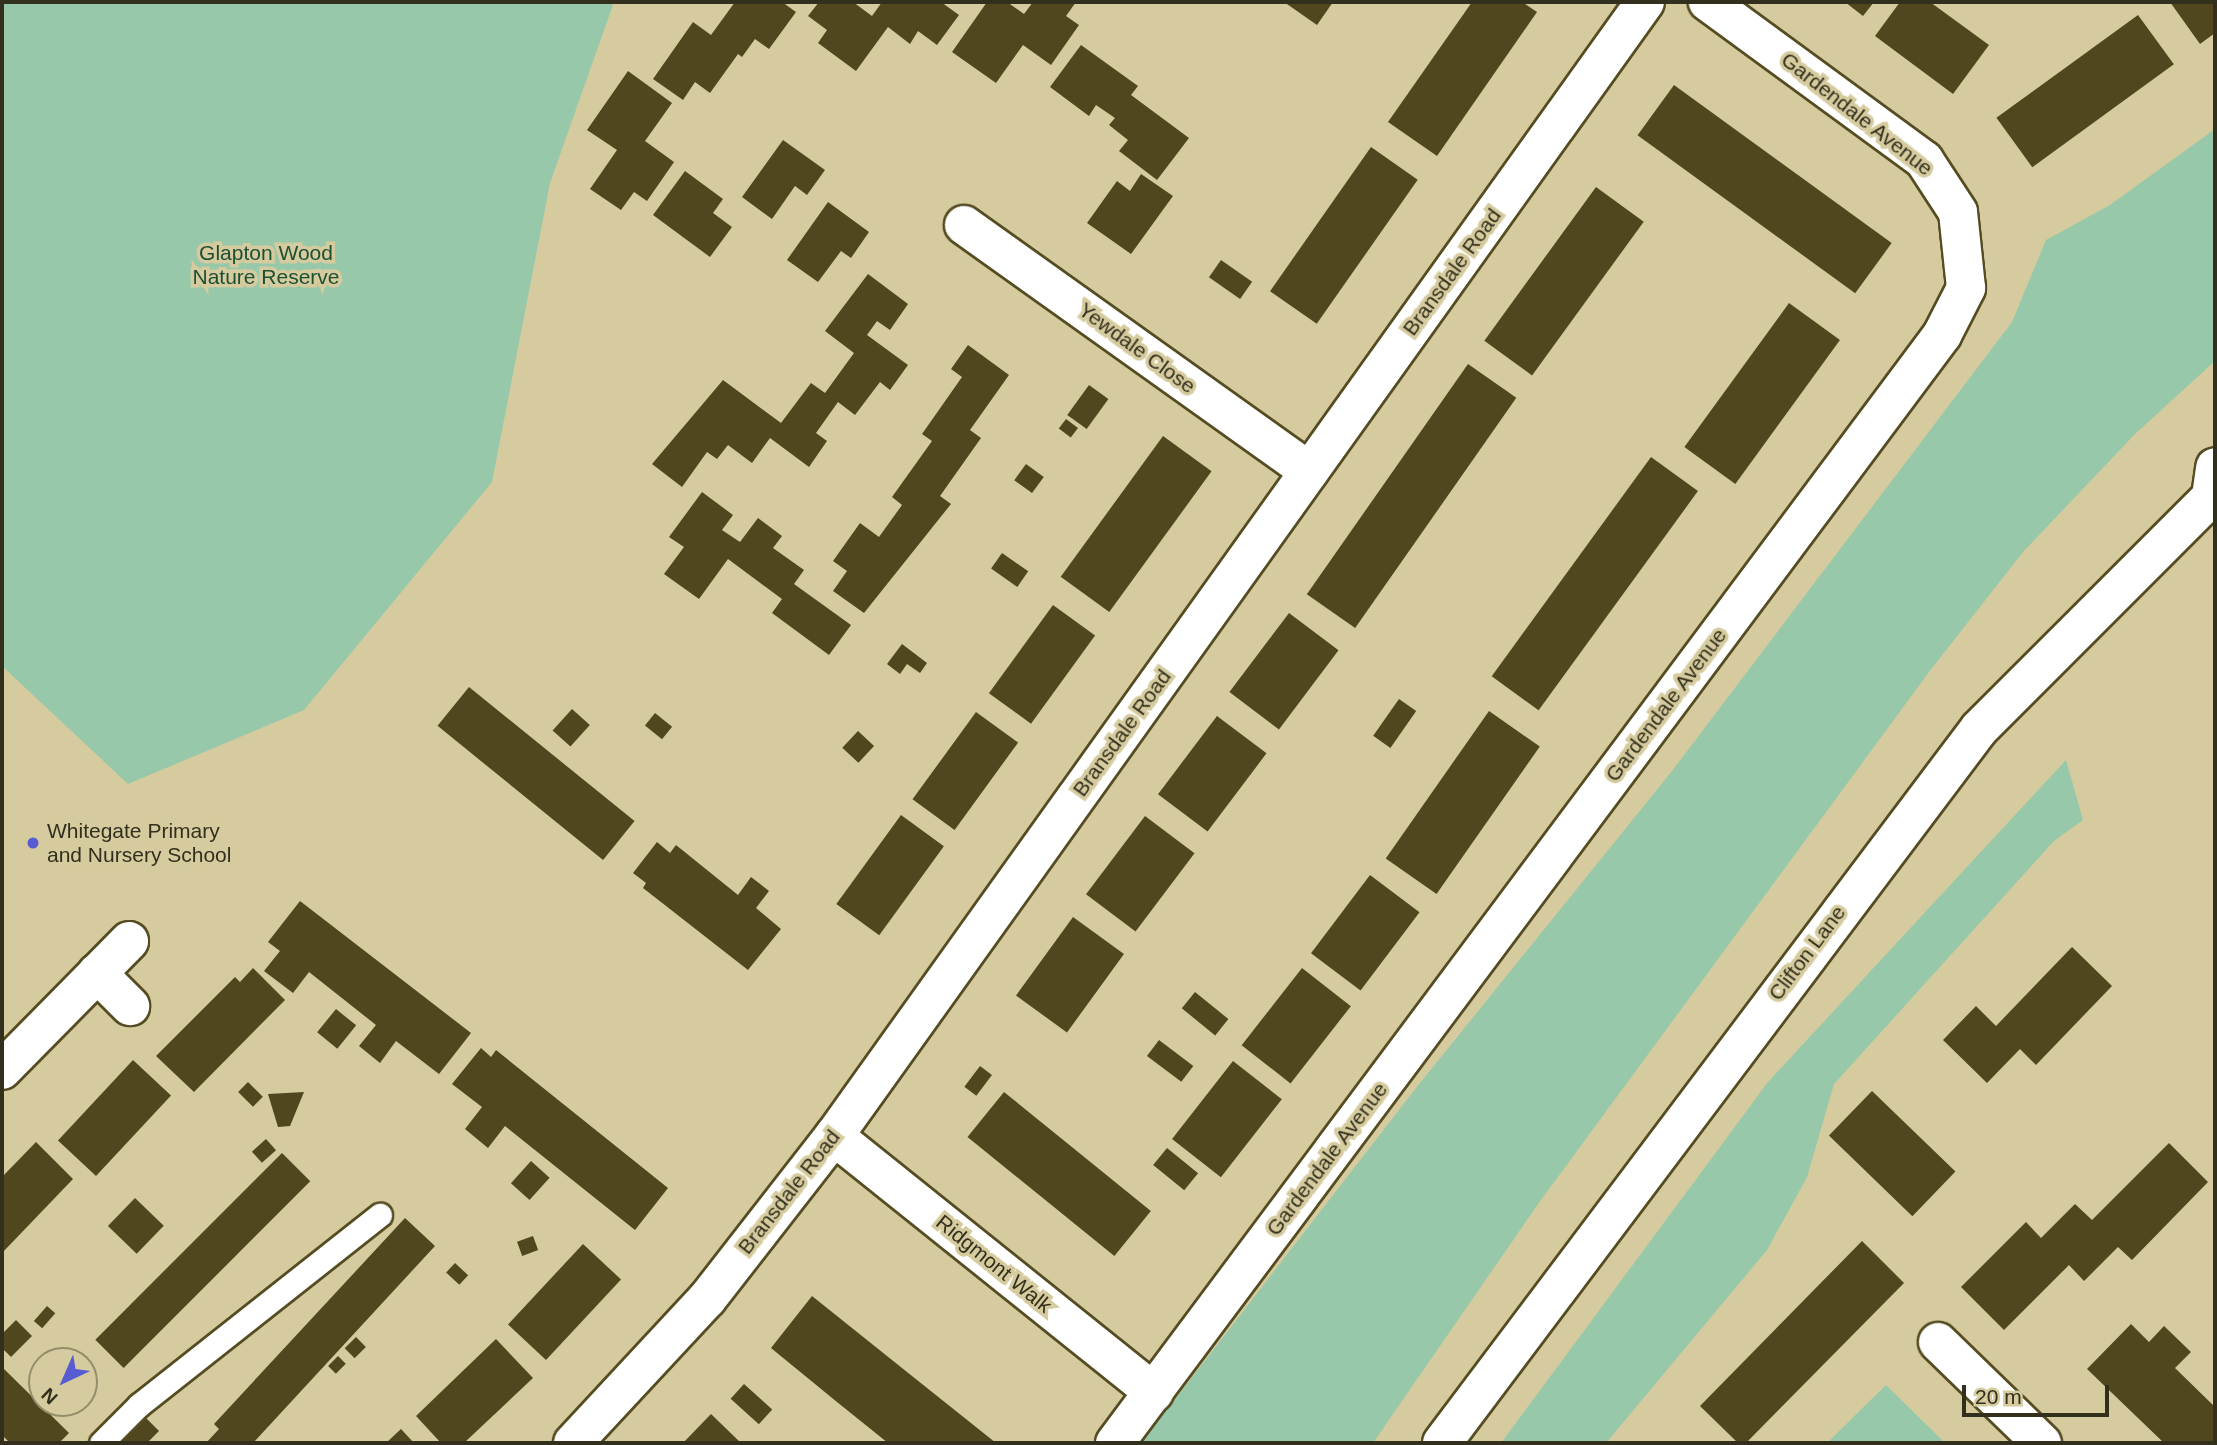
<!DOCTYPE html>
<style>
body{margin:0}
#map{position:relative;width:2217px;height:1445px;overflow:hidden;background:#d5cb9e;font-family:Helvetica,sans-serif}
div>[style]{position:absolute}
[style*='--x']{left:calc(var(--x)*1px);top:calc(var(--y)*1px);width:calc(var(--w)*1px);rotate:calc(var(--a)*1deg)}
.green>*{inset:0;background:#97c8a9}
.building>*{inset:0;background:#50471e;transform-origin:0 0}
.roads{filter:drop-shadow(2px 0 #554c22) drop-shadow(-2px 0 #554c22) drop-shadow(0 2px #554c22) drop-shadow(0 -2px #554c22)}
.lane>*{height:23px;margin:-11.5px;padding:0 11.5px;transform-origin:11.5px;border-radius:11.5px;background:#fff}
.street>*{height:38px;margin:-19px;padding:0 19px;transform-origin:19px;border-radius:19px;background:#fff}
.secondary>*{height:38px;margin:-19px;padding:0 19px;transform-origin:19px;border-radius:19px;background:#fff}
.dots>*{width:19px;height:19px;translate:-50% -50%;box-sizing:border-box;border:4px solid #d5cb9e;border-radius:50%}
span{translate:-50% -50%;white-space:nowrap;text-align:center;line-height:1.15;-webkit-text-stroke:7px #d5cb9e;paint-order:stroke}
.street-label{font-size:21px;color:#332f1d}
.park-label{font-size:21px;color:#1c5034}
.poi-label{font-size:21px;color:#332f1d}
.left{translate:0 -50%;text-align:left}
.frame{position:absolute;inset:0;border:4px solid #332f1d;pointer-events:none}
.north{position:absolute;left:28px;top:1347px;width:70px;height:70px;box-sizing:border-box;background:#d5cb9e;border:2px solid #948d6a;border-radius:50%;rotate:224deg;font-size:19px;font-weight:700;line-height:28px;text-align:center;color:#332f1d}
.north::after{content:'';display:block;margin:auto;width:24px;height:32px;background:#575cd3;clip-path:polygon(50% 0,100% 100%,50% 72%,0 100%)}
.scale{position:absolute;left:1962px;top:1385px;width:147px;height:32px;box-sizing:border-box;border:4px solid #332f1d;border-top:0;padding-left:9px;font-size:21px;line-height:24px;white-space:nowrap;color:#332f1d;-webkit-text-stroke:5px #d5cb9e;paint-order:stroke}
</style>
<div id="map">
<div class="green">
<i style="clip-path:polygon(2px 2px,614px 2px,550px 183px,492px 482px,304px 710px,128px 784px,2px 666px)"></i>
<i style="clip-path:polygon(2215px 129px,2215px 361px,2135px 434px,2023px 552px,1929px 672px,1538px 1204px,1373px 1443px,1141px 1443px,1416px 1088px,1672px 771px,2012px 322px,2046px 240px,2110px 205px)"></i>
<i style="clip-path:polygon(2066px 760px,2083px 820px,2054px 841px,1834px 1084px,1807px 1177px,1767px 1250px,1606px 1443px,1501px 1443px,1768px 1082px)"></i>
<i style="clip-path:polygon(1886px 1385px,1945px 1443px,1827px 1443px)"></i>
</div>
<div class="building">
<i style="clip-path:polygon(735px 2px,782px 2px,796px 12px,769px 49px,755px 39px,742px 57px,738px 54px,710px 93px,695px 82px,683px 100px,653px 79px,693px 22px,711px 35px)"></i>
<i style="clip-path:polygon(819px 2px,853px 2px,872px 16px,882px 2px,941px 2px,959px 15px,937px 45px,918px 31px,910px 44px,888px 27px,856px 71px,818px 43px,827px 30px,808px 16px)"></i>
<i style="clip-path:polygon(987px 2px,1007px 2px,1024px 14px,1033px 2px,1076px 2px,1066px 16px,1079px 25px,1051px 65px,1023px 45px,996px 83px,952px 52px)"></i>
<i style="clip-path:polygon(1284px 2px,1333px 2px,1317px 25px)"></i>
<i style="clip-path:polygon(1472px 2px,1522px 2px,1537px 12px,1437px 156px,1388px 122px)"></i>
<i style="clip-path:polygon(1845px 2px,1874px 2px,1863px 16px)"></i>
<i style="clip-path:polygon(1900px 2px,1930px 2px,1989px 45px,1953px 94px,1875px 36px)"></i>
<i style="clip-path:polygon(2170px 2px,2215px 2px,2215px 33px,2200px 44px)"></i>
<i style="left:2138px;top:15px;width:61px;height:175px;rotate:54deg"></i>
<i style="clip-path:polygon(1081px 45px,1138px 86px,1131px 95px,1189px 138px,1157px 180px,1119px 151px,1128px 140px,1109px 125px,1115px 118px,1096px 105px,1089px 116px,1050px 87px)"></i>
<i style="clip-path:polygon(628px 71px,672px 103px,645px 141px,674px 162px,647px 201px,634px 192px,621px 210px,590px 189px,617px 150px,587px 130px)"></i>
<i style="left:1674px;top:85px;width:269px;height:62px;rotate:36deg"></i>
<i style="clip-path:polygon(783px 140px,825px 170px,807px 195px,795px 186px,772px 219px,742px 197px)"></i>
<i style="left:1371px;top:147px;width:57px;height:176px;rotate:35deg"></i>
<i style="clip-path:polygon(685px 171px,723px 199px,713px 213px,732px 227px,710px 257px,653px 215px)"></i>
<i style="clip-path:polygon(1141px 174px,1173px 196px,1131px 254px,1087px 223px,1117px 181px,1130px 191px)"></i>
<i style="left:1596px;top:187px;width:59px;height:190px;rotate:36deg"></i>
<i style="clip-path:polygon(828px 202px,869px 232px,851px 258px,841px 251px,818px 282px,787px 260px)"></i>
<i style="left:1221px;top:260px;width:38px;height:21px;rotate:35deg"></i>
<i style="clip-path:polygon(868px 274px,908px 304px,890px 330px,877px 321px,867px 335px,908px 365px,890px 390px,880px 382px,855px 415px,838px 402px,816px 433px,827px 441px,809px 467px,770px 438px,752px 463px,728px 445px,717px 459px,707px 452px,682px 487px,652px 464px,723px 380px,781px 423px,811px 383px,825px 393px,854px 353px,825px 331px)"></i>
<i style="left:1789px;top:303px;width:63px;height:178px;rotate:36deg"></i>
<i style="clip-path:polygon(968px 345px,1009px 375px,970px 430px,981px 438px,940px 496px,951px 504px,864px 613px,833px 591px,847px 571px,833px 561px,860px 523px,879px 537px,902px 505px,892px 497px,932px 441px,922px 434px,962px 377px,951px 369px)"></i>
<i style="left:1468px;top:364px;width:59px;height:281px;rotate:35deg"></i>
<i style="left:1089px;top:385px;width:24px;height:37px;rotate:36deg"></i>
<i style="left:1066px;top:419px;width:15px;height:12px;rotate:37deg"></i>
<i style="left:1163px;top:436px;width:60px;height:174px;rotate:36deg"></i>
<i style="left:1651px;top:457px;width:58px;height:271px;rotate:36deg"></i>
<i style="left:1026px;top:464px;width:22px;height:20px;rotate:36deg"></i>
<i style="clip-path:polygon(702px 492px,733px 515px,722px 530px,740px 542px,758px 518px,782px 536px,773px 548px,804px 570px,794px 584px,851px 625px,829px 655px,772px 613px,782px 599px,728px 559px,699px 599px,664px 574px,684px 547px,669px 537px)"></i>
<i style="left:1002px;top:553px;width:32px;height:19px;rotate:35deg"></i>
<i style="left:1053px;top:605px;width:52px;height:109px;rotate:36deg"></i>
<i style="left:1289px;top:613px;width:62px;height:99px;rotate:37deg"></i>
<i style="clip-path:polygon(902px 644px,927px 663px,920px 673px,907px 664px,900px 674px,887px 664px)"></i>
<i style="left:469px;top:687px;width:213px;height:50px;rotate:39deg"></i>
<i style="left:1399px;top:699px;width:21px;height:45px;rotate:35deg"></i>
<i style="left:572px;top:709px;width:24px;height:29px;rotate:42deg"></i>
<i style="left:1489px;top:711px;width:62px;height:180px;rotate:35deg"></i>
<i style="left:976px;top:712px;width:52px;height:108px;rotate:36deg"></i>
<i style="left:655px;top:713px;width:22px;height:16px;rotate:39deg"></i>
<i style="left:1217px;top:716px;width:62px;height:98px;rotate:37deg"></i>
<i style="left:858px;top:731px;width:22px;height:23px;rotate:43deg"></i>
<i style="left:901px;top:815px;width:53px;height:110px;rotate:36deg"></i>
<i style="left:1145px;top:816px;width:62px;height:98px;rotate:37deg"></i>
<i style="clip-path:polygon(657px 842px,670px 853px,676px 845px,738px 895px,751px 877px,769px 891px,756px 908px,781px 929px,748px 970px,643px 888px,646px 883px,633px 873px)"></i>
<i style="left:1370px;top:875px;width:62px;height:98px;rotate:37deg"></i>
<i style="clip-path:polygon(300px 901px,471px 1033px,439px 1074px,396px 1041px,380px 1063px,359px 1046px,376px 1025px,309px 972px,293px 993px,264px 971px,280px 951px,268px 942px)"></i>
<i style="left:1073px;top:917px;width:63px;height:97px;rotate:36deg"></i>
<i style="clip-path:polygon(2072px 947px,2112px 986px,2036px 1065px,2020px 1049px,1987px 1083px,1943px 1040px,1976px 1006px,1996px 1026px)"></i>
<i style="clip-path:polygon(253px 968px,285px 1000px,194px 1092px,156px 1056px,235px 977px,240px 982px)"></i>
<i style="left:1302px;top:968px;width:62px;height:98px;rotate:38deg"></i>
<i style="left:1195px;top:992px;width:43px;height:21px;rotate:39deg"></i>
<i style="left:336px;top:1009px;width:26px;height:30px;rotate:39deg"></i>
<i style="left:1159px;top:1040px;width:43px;height:20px;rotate:37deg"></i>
<i style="clip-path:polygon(481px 1048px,491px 1057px,496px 1050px,668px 1188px,635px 1230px,505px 1126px,488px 1148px,465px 1129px,482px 1107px,452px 1084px)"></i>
<i style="left:133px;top:1060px;width:52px;height:110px;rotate:43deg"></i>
<i style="left:1233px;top:1061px;width:62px;height:99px;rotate:38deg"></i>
<i style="left:980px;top:1066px;width:15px;height:26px;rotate:37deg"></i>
<i style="left:248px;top:1082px;width:21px;height:14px;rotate:45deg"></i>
<i style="left:1872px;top:1091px;width:116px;height:62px;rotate:44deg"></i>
<i style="clip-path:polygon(304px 1092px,290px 1126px,278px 1127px,268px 1094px)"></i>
<i style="left:1004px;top:1092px;width:189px;height:58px;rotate:39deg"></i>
<i style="left:266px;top:1139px;width:15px;height:19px;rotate:48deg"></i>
<i style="clip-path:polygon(36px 1142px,73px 1179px,2px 1253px,2px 1177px)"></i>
<i style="clip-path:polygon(2169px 1143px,2208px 1182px,2132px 1260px,2118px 1247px,2084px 1281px,2069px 1265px,2004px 1330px,1961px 1287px,2026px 1222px,2041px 1238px,2075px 1204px,2092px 1220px)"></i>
<i style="left:1167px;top:1148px;width:40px;height:22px;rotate:39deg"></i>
<i style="left:282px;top:1153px;width:40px;height:264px;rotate:45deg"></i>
<i style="left:531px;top:1161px;width:25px;height:30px;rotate:42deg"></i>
<i style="left:135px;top:1198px;width:40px;height:39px;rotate:44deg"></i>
<i style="clip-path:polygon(405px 1218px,435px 1246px,253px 1443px,206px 1443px,219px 1429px,214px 1424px)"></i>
<i style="left:533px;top:1236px;width:15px;height:17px;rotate:70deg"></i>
<i style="clip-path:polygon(1862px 1241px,1904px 1283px,1746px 1443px,1738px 1443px,1700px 1406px)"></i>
<i style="left:583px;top:1244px;width:52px;height:110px;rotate:43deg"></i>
<i style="left:455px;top:1263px;width:18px;height:13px;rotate:43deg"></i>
<i style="clip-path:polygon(812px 1296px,912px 1376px,996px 1443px,888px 1443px,837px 1402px,771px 1348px)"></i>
<i style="left:47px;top:1306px;width:11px;height:20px;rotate:41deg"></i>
<i style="clip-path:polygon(16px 1320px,32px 1336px,11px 1357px,2px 1348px,2px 1334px)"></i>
<i style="clip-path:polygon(2131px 1324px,2149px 1342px,2164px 1326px,2191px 1352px,2175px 1368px,2215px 1407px,2215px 1443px,2164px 1443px,2087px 1369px)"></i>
<i style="left:356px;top:1337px;width:14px;height:16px;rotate:45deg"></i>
<i style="clip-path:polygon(496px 1339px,533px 1378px,464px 1443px,441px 1443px,416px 1416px)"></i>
<i style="left:338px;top:1356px;width:11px;height:14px;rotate:45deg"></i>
<i style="clip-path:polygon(2px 1367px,69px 1433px,59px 1443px,10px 1443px,2px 1435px)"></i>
<i style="left:744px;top:1384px;width:38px;height:20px;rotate:42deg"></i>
<i style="clip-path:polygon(711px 1414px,741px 1443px,683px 1443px)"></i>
<i style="clip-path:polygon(144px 1416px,159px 1431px,147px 1443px,116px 1443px)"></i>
<i style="clip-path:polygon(401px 1429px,414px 1443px,386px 1443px)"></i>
</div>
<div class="roads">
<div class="lane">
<i style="--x:101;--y:1443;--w:54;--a:-45"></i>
<i style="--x:139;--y:1405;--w:307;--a:-38.3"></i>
</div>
<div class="street">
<i style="--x:964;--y:225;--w:424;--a:35.5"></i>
<i style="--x:97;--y:973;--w:47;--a:45"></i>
<i style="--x:2;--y:1070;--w:181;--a:-45.4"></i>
<i style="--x:834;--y:1136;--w:410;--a:38.7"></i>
<i style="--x:1938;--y:1342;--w:145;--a:44.2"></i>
<i style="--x:573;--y:1443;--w:197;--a:-47.1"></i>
<i style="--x:707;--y:1299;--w:207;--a:-52.1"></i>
<i style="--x:834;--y:1136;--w:1394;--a:-54.43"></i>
<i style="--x:1115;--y:1443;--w:1383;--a:-53.26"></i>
<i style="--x:1942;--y:335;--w:53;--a:-62.9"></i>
<i style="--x:1966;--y:288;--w:76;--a:-96"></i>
<i style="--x:1958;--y:212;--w:62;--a:-123.2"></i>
<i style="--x:1924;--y:160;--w:268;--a:-143.8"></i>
</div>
<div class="secondary">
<i style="--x:1442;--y:1443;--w:893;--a:-53.05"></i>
<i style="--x:1979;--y:729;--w:328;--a:-45"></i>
<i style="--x:2211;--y:497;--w:30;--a:-82"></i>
</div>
</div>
<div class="dots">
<i style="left:33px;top:843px;background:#575cd3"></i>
</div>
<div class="street-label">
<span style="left:1857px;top:114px;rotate:38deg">Gardendale Avenue</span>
<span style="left:1452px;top:272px;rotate:-54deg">Bransdale Road</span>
<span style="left:1137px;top:348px;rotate:36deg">Yewdale Close</span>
<span style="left:1666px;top:705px;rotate:-53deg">Gardendale Avenue</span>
<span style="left:1122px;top:733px;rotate:-54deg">Bransdale Road</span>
<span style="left:1807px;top:953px;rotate:-53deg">Clifton Lane</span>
<span style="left:1327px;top:1159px;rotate:-53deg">Gardendale Avenue</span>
<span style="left:789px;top:1192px;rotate:-52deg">Bransdale Road</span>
<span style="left:994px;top:1264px;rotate:39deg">Ridgmont Walk</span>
</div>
<div class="park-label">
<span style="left:266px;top:265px">Glapton Wood<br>Nature Reserve</span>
</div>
<div class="poi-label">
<span class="left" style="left:47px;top:843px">Whitegate Primary<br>and Nursery School</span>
</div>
<div class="frame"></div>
<div class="north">N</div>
<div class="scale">20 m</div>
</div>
